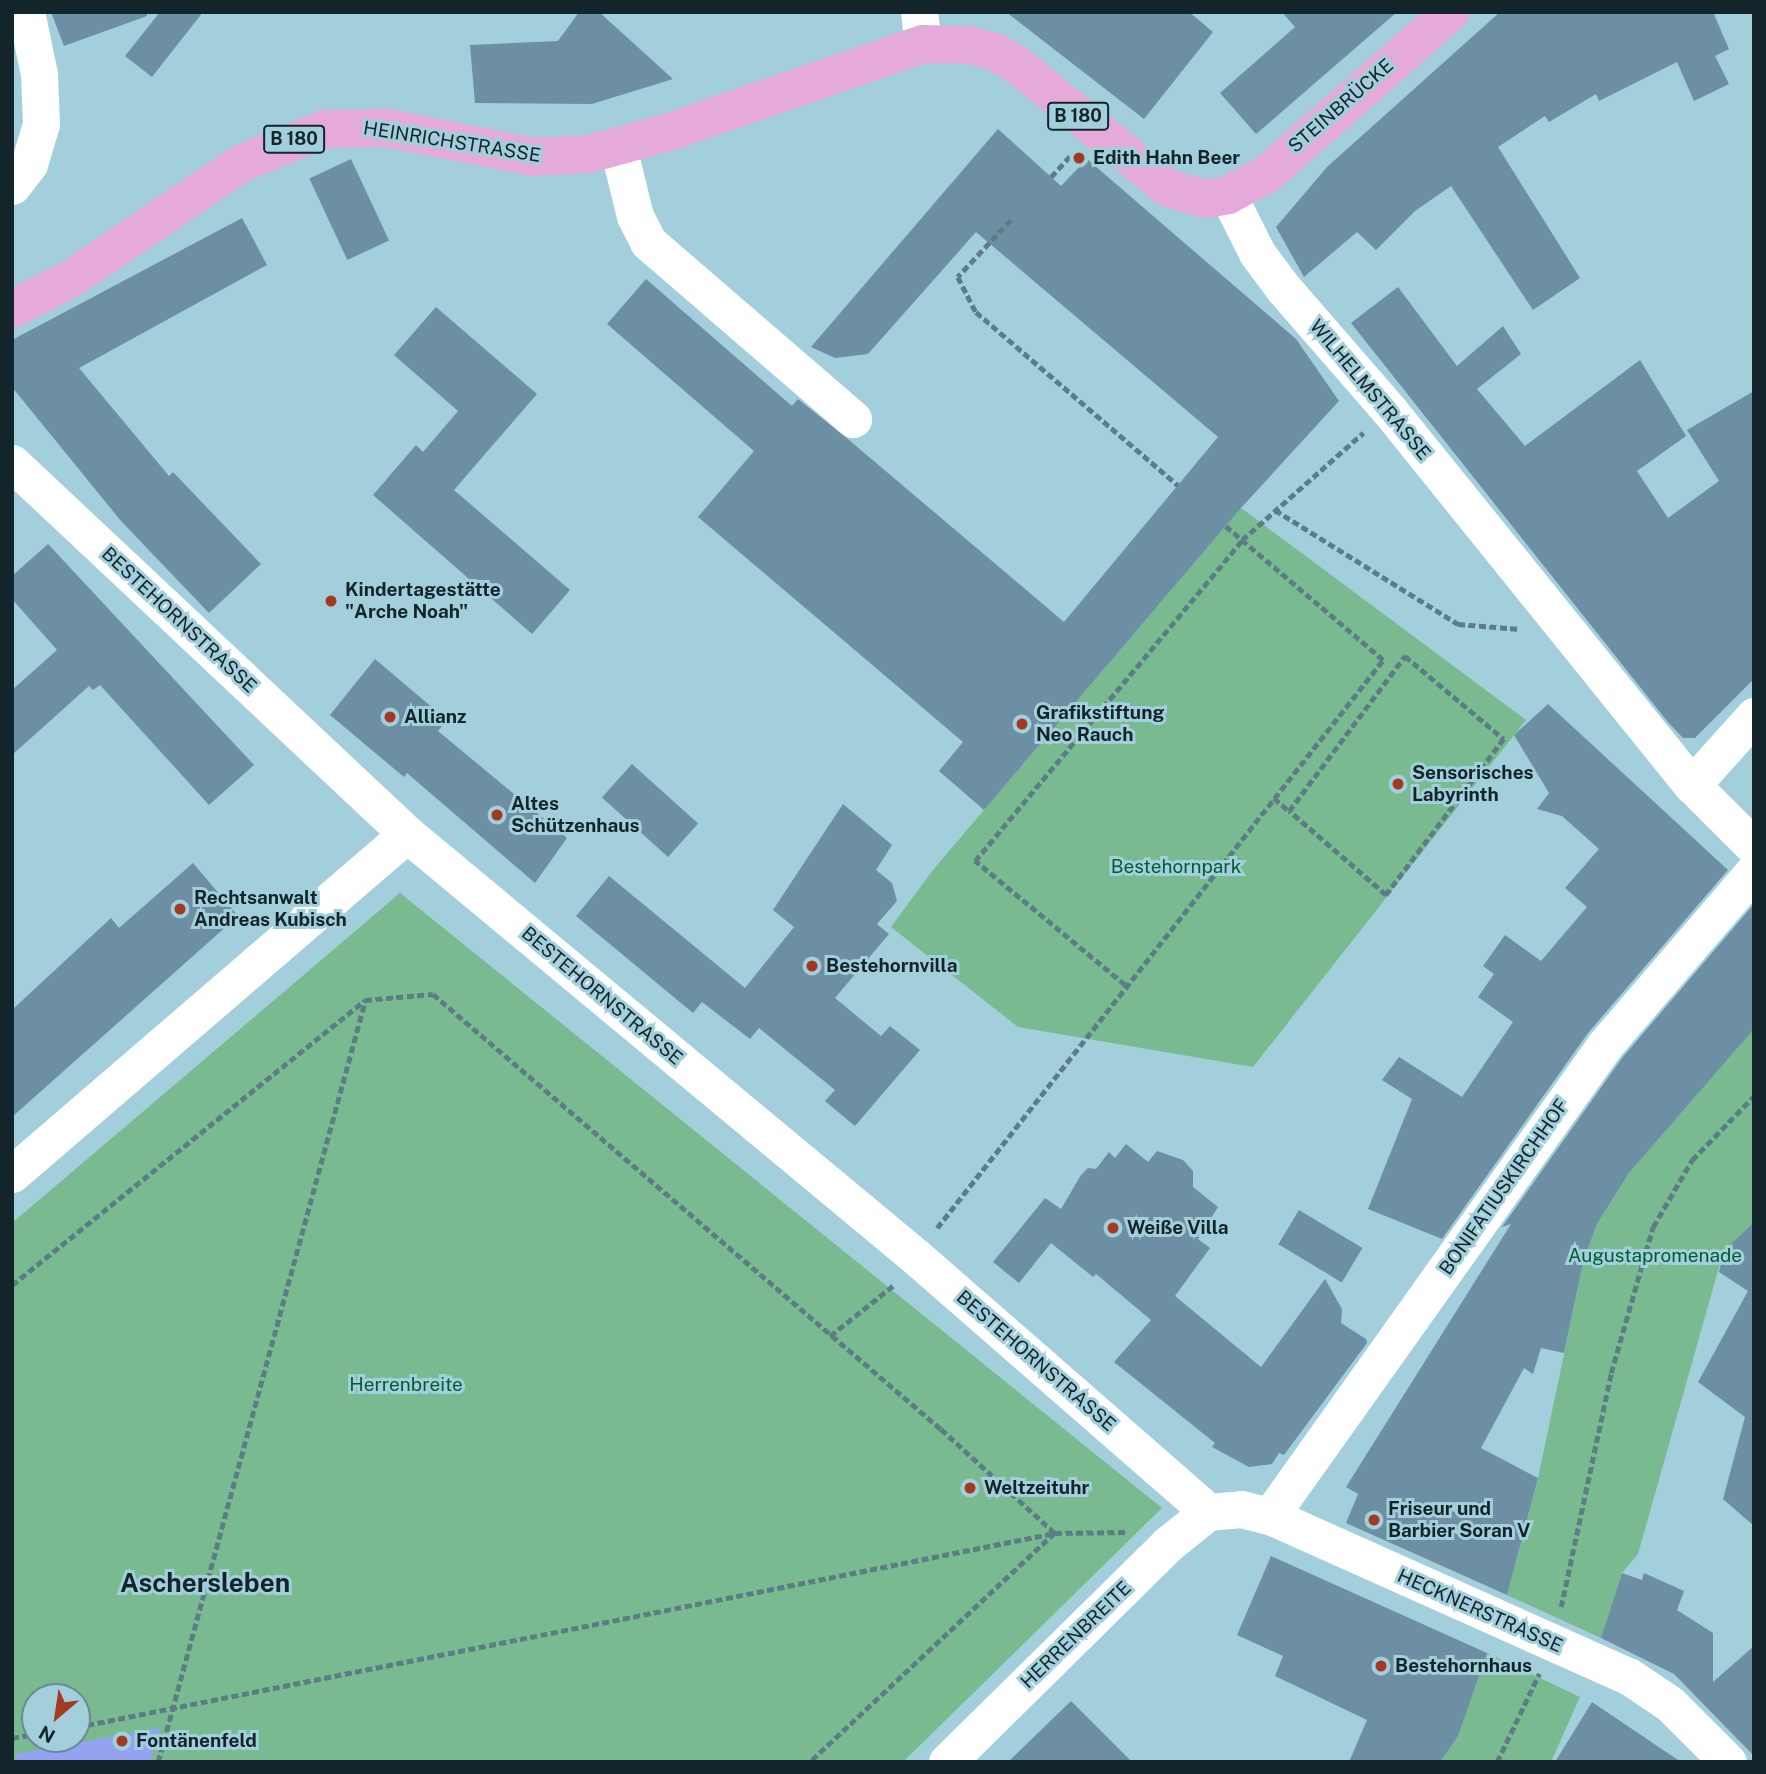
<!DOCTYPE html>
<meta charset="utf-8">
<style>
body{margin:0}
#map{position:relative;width:1766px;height:1774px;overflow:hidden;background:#a2cfdb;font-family:"Public Sans",sans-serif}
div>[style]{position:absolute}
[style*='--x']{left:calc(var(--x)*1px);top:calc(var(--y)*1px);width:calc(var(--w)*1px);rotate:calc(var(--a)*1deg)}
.green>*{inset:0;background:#7aba90}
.water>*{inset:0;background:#93a3f2}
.building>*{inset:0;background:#6c8fa4;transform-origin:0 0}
.path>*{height:4.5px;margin-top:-2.25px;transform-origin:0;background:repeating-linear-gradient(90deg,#5d7d86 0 7px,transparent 0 10.5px)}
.minor>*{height:37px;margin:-18.5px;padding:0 18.5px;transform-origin:18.5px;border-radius:18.5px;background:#fff}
.major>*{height:38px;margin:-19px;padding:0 19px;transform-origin:19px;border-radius:19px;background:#e5aad9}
.dots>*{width:19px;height:19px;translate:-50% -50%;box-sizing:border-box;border:4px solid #a2cfdb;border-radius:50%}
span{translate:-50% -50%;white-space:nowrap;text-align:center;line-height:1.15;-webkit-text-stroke:6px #a2cfdb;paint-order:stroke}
.shield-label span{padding:2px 5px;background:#a2cfdb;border:2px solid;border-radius:5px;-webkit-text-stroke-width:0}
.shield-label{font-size:18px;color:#13252a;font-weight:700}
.street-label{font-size:19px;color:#13252a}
.poi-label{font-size:19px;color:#13252a;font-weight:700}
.left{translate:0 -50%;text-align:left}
.park-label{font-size:19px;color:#005c31}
.district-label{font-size:26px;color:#13252a;font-weight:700}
.frame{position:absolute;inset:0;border:14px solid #13252a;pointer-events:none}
.north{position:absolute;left:21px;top:1683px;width:70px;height:70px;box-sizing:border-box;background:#a2cfdb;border:2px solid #698b94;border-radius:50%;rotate:209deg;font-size:19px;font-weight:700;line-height:28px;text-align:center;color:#13252a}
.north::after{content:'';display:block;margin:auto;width:24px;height:32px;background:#a23a21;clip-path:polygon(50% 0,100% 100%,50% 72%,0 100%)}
</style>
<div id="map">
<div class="green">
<i style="clip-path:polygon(1241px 508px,1526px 720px,1253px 1067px,1018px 1027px,891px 927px,933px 870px)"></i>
<i style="clip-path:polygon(evenodd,400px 893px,1162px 1508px,903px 1762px,12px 1762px,12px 1223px,400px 893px,35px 1697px,77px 1697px,77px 1739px,35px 1739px,35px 1697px)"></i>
<i style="clip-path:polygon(1754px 1029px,1754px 1222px,1723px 1253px,1638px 1554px,1622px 1573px,1601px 1638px,1507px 1595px,1538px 1478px,1584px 1259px,1597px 1224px,1629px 1173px)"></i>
<i style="clip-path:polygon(1487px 1653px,1580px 1697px,1551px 1762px,1440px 1762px,1457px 1737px)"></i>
</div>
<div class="water">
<i style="clip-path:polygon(160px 1728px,150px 1762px,20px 1762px,14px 1754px)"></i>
</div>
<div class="building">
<i style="clip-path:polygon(51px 12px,147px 12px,147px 16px,64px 46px)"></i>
<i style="clip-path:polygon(160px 12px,203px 12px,152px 77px,125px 56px)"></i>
<i style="clip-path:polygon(579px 12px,599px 12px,673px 79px,592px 104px,475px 103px,470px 45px,558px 41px)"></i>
<i style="clip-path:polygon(1006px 12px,1189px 12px,1213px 32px,1144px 119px)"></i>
<i style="clip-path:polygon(1282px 12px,1397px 12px,1256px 134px,1220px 93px,1295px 27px)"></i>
<i style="clip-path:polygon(1500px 12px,1713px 12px,1729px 49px,1715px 56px,1729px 84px,1694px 101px,1677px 62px,1599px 101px,1596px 94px,1549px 122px,1545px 116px,1498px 147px,1580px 278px,1533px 310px,1451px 186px,1415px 211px,1376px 250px,1357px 232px,1304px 277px,1276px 227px,1327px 167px)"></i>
<i style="clip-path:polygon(998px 129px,1061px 186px,1087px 159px,1296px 339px,1339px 401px,1241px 508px,984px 810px,939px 771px,963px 742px,698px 517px,754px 451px,607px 324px,646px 279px,792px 406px,798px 399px,849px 440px,1064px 622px,1218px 437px,976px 232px,868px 354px,835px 358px,811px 347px)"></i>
<i style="left:351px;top:159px;width:90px;height:46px;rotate:65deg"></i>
<i style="clip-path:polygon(242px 218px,267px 265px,79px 368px,169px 476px,173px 472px,261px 564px,209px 613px,121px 521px,12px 387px,12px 340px)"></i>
<i style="clip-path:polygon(1398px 287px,1457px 366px,1503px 326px,1521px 354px,1477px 389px,1525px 446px,1640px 360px,1686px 436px,1637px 471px,1668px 518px,1719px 481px,1687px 430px,1754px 391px,1754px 679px,1695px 738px,1683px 738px,1667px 721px,1351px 323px)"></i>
<i style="clip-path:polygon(436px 307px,537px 394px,454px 490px,570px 590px,532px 634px,373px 495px,416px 445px,423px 452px,458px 411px,394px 355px)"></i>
<i style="clip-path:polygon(48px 544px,254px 765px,209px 805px,100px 685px,93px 690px,89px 686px,12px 755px,12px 690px,57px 650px,12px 599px,12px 576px)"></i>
<i style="clip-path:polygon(375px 659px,447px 720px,438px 731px,567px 838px,535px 883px,407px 773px,404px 777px,330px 715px)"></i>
<i style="clip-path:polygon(1548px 704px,1728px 870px,1588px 1033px,1442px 1239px,1368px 1209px,1412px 1099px,1382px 1080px,1399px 1057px,1462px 1097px,1513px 1022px,1478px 997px,1494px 974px,1483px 966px,1505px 935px,1541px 961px,1587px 907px,1565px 888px,1599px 849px,1562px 816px,1537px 809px,1549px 793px,1514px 735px)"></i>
<i style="left:632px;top:764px;width:89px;height:45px;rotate:42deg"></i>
<i style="clip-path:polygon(843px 804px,892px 845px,876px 870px,892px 883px,897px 901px,877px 924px,889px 934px,835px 998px,881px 1036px,890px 1026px,920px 1050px,855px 1126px,825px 1101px,835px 1090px,759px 1028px,750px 1039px,702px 1002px,693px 1013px,576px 916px,609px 876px,745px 988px,794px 927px,773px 910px)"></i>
<i style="clip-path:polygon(193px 863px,238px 916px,12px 1117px,12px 1010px,111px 918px,119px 928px)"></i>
<i style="clip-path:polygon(1754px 904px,1754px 1029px,1629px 1173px,1597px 1224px,1584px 1259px,1564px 1353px,1541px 1348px,1533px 1374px,1524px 1368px,1481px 1448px,1538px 1478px,1507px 1595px,1346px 1523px,1358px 1494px,1346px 1487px,1511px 1224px,1502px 1227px,1622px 1058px)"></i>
<i style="clip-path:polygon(1126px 1144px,1148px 1162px,1157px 1151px,1183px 1160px,1193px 1171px,1193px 1187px,1218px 1207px,1198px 1239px,1210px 1248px,1175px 1296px,1261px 1367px,1325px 1279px,1342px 1309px,1341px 1323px,1366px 1339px,1367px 1343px,1284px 1455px,1279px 1453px,1272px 1464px,1249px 1467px,1212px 1447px,1215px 1443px,1114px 1362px,1151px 1320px,1096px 1274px,1093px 1277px,1051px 1243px,1019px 1283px,993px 1262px,1045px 1198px,1061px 1209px,1081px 1175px,1088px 1168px,1096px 1169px,1109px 1152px,1115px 1158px)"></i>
<i style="left:1299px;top:1210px;width:74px;height:40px;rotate:31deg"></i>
<i style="clip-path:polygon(1754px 1222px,1754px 1526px,1723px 1499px,1745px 1417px,1698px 1382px,1748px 1291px,1719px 1272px,1723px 1252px)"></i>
<i style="clip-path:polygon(1271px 1556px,1487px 1653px,1458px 1736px,1440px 1762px,1349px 1762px,1367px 1720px,1275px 1676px,1283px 1656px,1237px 1635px)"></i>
<i style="clip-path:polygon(1622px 1573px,1642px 1580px,1644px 1573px,1684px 1591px,1677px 1610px,1713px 1633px,1713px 1682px,1754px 1646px,1754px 1756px,1674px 1674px,1601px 1638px)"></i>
<i style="clip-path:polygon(1071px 1701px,1132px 1762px,1008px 1762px)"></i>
<i style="clip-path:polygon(1592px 1702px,1681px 1762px,1555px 1762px)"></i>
</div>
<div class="path">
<i style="--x:1051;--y:177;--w:28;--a:-48"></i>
<i style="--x:1011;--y:220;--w:78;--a:132.9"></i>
<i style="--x:958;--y:277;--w:39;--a:63"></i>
<i style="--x:976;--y:312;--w:266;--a:40.6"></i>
<i style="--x:1275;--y:510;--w:216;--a:31.9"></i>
<i style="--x:1458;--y:624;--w:62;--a:4.6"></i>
<i style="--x:1274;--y:798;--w:20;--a:41"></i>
<i style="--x:1289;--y:811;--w:194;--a:-53.2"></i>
<i style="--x:1405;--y:656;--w:129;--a:40"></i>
<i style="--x:1504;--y:739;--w:196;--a:127.1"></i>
<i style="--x:1386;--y:895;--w:128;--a:-139.1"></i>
<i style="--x:1125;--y:985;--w:195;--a:-140.4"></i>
<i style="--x:975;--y:861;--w:418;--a:-50.2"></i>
<i style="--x:1242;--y:540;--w:162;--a:-41.5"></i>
<i style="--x:937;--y:1228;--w:722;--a:-51.86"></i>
<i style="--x:1383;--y:660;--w:207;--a:-139.7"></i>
<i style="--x:12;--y:1285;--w:454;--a:-38.9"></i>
<i style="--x:365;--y:1000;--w:68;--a:-5"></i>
<i style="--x:433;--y:994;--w:669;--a:40.57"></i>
<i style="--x:941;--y:1429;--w:154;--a:42.4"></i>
<i style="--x:1055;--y:1533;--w:335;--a:136.9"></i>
<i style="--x:830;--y:1336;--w:82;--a:-38.6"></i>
<i style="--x:1561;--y:1607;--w:239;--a:-77.9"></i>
<i style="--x:1611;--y:1373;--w:152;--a:-74"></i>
<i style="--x:1653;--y:1227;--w:78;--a:-59.8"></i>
<i style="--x:1692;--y:1160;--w:89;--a:-45.9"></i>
<i style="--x:77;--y:1727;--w:997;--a:-11.22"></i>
<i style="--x:1055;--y:1533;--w:73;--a:-0.8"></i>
<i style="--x:12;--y:1738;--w:23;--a:-10"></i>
<i style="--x:158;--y:1762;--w:789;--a:-74.78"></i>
<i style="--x:1497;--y:1762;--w:98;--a:-64.5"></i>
</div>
<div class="minor">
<i style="--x:919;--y:12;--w:32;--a:83"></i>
<i style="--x:618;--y:147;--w:71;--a:76.2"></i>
<i style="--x:635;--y:216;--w:29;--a:63"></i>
<i style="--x:648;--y:242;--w:271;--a:40.8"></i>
<i style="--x:12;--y:186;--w:28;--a:-52"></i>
<i style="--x:29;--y:164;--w:42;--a:-73.3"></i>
<i style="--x:41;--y:124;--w:50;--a:-92.3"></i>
<i style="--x:39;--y:74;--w:63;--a:-101.8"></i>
<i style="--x:1228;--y:195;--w:65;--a:63.4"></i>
<i style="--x:1257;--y:253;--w:44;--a:53.4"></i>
<i style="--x:1283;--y:288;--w:162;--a:49"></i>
<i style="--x:1389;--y:410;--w:482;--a:51.1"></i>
<i style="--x:1692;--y:785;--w:88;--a:45"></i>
<i style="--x:12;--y:463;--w:542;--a:43.21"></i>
<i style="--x:407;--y:834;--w:660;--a:39.72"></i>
<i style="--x:915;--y:1256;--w:389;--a:41.1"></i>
<i style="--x:1692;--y:785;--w:93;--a:-48.1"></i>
<i style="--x:12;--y:1174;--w:521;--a:-40.72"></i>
<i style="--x:1270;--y:1516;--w:578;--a:-54.58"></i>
<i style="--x:1605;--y:1045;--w:229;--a:-49.4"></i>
<i style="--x:947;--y:1762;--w:310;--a:-44.6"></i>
<i style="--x:1168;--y:1544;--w:51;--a:-38.7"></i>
<i style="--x:1208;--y:1512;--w:33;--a:-5"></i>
<i style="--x:1241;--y:1509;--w:30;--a:14"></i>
<i style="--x:1270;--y:1516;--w:394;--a:24.1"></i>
<i style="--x:1630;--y:1677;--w:48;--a:34"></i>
<i style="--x:1670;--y:1704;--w:82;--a:45"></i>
</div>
<div class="major">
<i style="--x:12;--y:309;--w:68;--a:-27.3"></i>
<i style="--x:72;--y:278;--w:205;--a:-34.1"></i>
<i style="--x:242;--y:163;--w:89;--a:-22.5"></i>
<i style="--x:324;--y:129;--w:63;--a:-0.9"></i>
<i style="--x:387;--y:128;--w:149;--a:11.2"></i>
<i style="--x:533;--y:157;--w:56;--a:-3.1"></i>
<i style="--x:589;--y:154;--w:83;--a:-15.4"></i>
<i style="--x:669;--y:132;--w:269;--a:-19.1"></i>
<i style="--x:923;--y:44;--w:46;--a:1.2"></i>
<i style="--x:969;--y:45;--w:27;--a:15"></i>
<i style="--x:995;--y:52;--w:24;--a:30"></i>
<i style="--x:1016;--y:64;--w:196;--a:39.2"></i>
<i style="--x:1168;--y:188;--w:40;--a:16"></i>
<i style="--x:1206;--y:199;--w:22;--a:-10"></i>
<i style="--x:1228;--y:195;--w:44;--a:-28.3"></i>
<i style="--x:1267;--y:174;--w:245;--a:-41.4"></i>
</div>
<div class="dots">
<i style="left:1079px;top:158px;background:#a23a21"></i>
<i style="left:331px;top:601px;background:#a23a21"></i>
<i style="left:390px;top:717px;background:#a23a21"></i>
<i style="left:1022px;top:724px;background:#a23a21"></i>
<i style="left:1398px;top:784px;background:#a23a21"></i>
<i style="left:497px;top:815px;background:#a23a21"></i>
<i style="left:180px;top:909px;background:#a23a21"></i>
<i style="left:812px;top:966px;background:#a23a21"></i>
<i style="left:1113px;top:1228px;background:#a23a21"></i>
<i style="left:970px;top:1488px;background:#a23a21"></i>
<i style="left:1374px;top:1520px;background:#a23a21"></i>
<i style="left:1381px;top:1666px;background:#a23a21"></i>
<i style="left:122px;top:1741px;background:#a23a21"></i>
</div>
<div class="shield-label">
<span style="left:1078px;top:116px">B 180</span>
<span style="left:294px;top:139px">B 180</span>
</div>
<div class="street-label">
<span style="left:1341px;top:106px;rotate:-41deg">STEINBRÜCKE</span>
<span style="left:452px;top:142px;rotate:9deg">HEINRICHSTRASSE</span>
<span style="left:1370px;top:390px;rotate:50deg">WILHELMSTRASSE</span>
<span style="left:179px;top:620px;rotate:43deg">BESTEHORNSTRASSE</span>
<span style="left:602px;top:996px;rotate:40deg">BESTEHORNSTRASSE</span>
<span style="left:1504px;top:1187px;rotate:-55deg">BONIFATIUSKIRCHHOF</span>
<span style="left:1036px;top:1361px;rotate:41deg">BESTEHORNSTRASSE</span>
<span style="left:1480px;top:1611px;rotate:24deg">HECKNERSTRASSE</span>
<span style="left:1076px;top:1635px;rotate:-44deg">HERRENBREITE</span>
</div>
<div class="poi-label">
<span class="left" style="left:1093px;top:158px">Edith Hahn Beer</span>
<span class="left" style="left:345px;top:601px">Kindertagestätte<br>"Arche Noah"</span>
<span class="left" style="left:1036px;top:724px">Grafikstiftung<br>Neo Rauch</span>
<span class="left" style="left:404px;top:717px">Allianz</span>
<span class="left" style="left:1412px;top:784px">Sensorisches<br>Labyrinth</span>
<span class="left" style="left:511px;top:815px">Altes<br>Schützenhaus</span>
<span class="left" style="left:194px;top:909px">Rechtsanwalt<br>Andreas Kubisch</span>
<span class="left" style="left:826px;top:966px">Bestehornvilla</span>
<span class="left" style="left:1127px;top:1228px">Weiße Villa</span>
<span class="left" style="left:984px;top:1488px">Weltzeituhr</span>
<span class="left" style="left:1388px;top:1520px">Friseur und<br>Barbier Soran V</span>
<span class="left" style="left:1395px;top:1666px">Bestehornhaus</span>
<span class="left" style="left:136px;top:1741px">Fontänenfeld</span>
</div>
<div class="park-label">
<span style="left:1176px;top:867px">Bestehornpark</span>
<span style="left:1655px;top:1256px">Augustapromenade</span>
<span style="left:406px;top:1385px">Herrenbreite</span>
</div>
<div class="district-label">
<span style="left:205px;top:1583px">Aschersleben</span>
</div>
<div class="frame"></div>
<div class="north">N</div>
</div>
